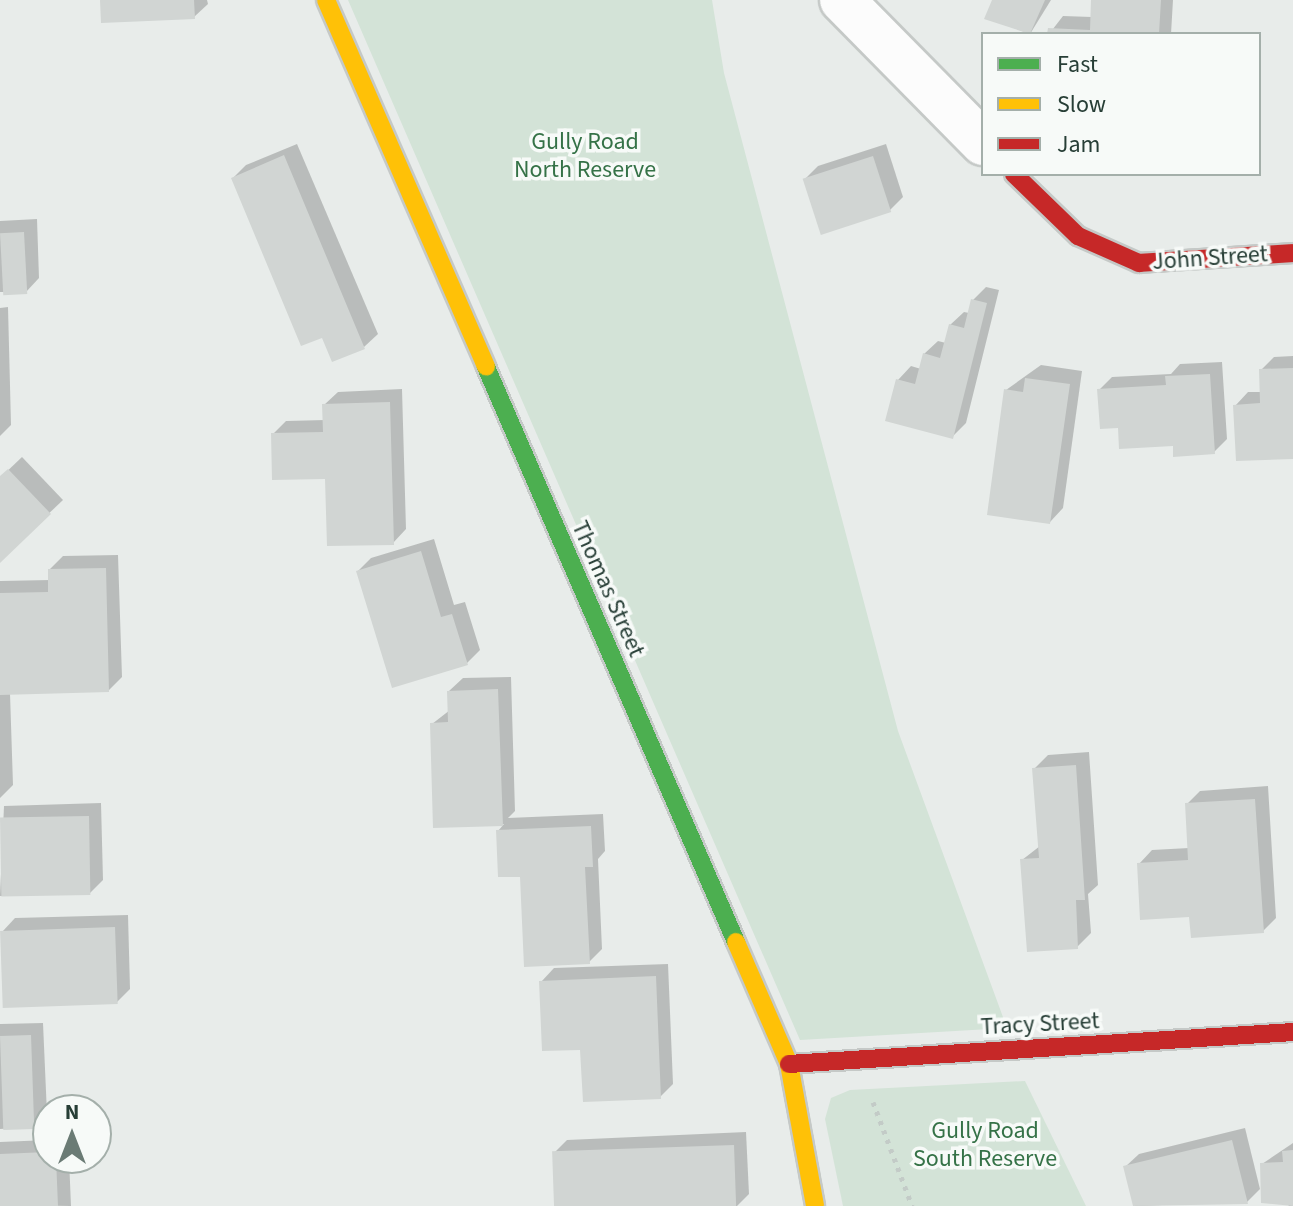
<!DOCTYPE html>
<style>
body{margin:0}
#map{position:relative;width:1293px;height:1206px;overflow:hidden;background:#e8ecea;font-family:"Source Sans 3",sans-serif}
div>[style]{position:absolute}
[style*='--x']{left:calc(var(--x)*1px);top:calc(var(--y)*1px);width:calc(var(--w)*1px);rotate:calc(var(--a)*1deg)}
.green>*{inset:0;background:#d3e3d7}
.shadow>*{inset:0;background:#0003}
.building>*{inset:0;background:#d1d5d3;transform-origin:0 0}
.path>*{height:5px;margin-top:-2.5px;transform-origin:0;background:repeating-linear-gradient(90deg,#c3cbc7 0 4px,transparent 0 10px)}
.roads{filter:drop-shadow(2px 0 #c5c9c7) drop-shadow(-2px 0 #c5c9c7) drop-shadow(0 2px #c5c9c7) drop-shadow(0 -2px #c5c9c7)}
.street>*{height:44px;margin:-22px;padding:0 22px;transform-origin:22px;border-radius:22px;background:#fcfcfc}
.fast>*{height:18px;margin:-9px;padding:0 9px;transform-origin:9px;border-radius:9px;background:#4caf50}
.slow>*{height:18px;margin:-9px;padding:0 9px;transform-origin:9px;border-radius:9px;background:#ffc107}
.jam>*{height:18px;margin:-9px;padding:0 9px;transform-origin:9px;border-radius:9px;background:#c62828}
span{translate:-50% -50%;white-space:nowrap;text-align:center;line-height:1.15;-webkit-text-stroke:7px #f7faf8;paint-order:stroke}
.park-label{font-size:24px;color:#357247}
.street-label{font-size:24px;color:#273e36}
.legend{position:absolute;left:981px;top:32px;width:280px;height:144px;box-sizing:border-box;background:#f7faf8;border:2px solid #a4afaa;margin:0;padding:10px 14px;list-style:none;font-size:24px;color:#273e36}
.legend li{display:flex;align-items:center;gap:16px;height:40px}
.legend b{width:40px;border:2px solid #a4afaa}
.north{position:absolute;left:32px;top:1094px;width:80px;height:80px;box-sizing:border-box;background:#f7faf8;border:2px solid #a4afaa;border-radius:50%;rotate:0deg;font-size:22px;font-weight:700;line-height:32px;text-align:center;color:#273e36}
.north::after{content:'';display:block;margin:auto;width:28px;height:36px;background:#6b7b75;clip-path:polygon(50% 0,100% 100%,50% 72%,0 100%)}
</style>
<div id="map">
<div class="green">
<i style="clip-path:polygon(348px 0,712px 0,724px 73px,898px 731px,1007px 1028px,800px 1040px)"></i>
<i style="clip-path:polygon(1025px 1081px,1086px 1206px,843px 1206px,825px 1119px,831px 1098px,850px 1090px)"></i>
</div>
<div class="shadow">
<i style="clip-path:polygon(102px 0,207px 0,208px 4px,194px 17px)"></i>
<i style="clip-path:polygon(995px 0,1051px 0,1030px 34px,987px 18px)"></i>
<i style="clip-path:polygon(1093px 0,1173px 0,1171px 34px,1049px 34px,1063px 16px,1092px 17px)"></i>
<i style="clip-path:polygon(297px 144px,378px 334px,364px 347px,233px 178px,246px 165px)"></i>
<i style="clip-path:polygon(886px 144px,903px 197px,890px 210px,805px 179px,818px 166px)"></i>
<i style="clip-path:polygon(37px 219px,39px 278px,26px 292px,0 292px,0 221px)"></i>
<i style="clip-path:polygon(986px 287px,999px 290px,966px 423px,952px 437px,898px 380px,911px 366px,921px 369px,924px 354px,938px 341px,946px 343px,950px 325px,964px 312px,969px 313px,973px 300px)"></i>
<i style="clip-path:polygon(8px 307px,11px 425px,0 436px,0 308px)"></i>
<i style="clip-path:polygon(1293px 356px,1293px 457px,1235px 406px,1248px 392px,1262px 392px,1261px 370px,1274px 357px)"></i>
<i style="clip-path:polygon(1222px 362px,1227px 439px,1214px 452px,1119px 426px,1099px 390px,1112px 377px,1171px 374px,1180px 364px)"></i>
<i style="clip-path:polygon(1041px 365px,1082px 371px,1063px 508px,1050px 522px,1006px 390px)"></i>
<i style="clip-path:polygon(402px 389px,406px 529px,393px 543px,327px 477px,273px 434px,286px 421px,325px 420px,324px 405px,338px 392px)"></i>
<i style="clip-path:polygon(22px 457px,63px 500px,0 560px,0 478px)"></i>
<i style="clip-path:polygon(434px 539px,454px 605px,465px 602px,480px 650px,467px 663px,358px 571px,371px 558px)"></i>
<i style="clip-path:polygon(118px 555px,122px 677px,109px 690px,10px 693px,13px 785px,0 798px,0 581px,50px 580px,50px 569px,63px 556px)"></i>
<i style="clip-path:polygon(511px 677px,515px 811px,508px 818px,603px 814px,605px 851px,598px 859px,602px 949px,589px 962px,522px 875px,498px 831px,504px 824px,435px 826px,432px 724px,450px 710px,449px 691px,463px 678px)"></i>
<i style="clip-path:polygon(1089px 752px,1098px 885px,1088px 894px,1091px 933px,1077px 947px,1022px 860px,1040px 846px,1034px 769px,1048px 755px)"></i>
<i style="clip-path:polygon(1268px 786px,1276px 918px,1263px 931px,1191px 915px,1139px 864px,1152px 850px,1189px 848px,1187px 804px,1200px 791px)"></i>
<i style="clip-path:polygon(101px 803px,103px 880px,90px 893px,0 896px,4px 806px)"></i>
<i style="clip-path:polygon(128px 915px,130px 989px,117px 1002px,2px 932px,15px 918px)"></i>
<i style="clip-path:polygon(668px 964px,673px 1084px,660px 1097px,582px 1048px,541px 982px,554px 968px)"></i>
<i style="clip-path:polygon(43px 1023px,47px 1114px,34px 1127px,0 1129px,0 1024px)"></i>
<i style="clip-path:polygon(1245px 1128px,1260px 1189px,1247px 1202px,1135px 1206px,1125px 1167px,1139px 1154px)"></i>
<i style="clip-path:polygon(746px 1132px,749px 1194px,737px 1206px,556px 1206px,554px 1153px,567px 1140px)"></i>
<i style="clip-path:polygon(48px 1140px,48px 1158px,69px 1158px,71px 1206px,0 1205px,0 1142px)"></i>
<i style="clip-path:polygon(1293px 1143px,1293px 1206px,1289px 1206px,1262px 1164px)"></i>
</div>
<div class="building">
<i style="clip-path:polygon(100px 0,194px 0,195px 19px,101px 23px)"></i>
<i style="clip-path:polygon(992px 0,1045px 0,1030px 34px,984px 19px)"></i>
<i style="clip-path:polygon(1091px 0,1161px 0,1159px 34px,1047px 34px,1048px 28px,1090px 30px)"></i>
<i style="clip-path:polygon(284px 155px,365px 349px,332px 362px,322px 338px,301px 346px,231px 178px)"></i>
<i style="left:873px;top:156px;width:59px;height:74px;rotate:72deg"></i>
<i style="left:24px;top:232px;width:62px;height:24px;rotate:87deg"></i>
<i style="clip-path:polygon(971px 299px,987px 303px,953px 439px,885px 421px,896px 379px,915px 384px,923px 353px,940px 358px,949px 324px,964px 328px)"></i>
<i style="clip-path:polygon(1293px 368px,1293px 459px,1236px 461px,1233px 405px,1260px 403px,1259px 369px)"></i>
<i style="clip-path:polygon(1210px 374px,1215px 454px,1173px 457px,1173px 446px,1119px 449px,1118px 428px,1100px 429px,1097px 389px,1166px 385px,1165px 376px)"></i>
<i style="clip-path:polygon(1025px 378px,1070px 384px,1050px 524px,987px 515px,1004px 389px,1023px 392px)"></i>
<i style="clip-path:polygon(390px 402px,394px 545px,327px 546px,325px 479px,272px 480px,271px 433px,323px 432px,322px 404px)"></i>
<i style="clip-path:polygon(8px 469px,51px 514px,0 563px,0 476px)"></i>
<i style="clip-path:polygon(421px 551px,441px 617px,452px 614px,468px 665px,392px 688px,356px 571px)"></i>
<i style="clip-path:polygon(106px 568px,109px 692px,0 695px,0 593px,48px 592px,48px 569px)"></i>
<i style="clip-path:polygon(498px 689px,503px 826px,433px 828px,430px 723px,448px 722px,447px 691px)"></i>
<i style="clip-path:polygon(1076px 765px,1085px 900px,1076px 900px,1078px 949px,1027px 952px,1020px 859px,1039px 858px,1032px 768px)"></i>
<i style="clip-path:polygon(1255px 799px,1264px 933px,1191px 938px,1189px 917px,1140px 920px,1137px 863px,1188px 860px,1185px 803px)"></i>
<i style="left:89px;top:816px;width:79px;height:89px;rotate:89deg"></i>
<i style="clip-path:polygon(591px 826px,593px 867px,585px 867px,590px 964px,524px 967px,520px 877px,498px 877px,496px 830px)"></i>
<i style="left:115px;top:927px;width:77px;height:115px;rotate:88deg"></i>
<i style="clip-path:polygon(656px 976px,661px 1099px,583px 1102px,580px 1050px,542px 1051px,539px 981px)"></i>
<i style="left:31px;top:1035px;width:94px;height:31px;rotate:88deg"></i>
<i style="clip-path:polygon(1232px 1140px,1248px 1204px,1133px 1206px,1123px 1166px)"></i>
<i style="left:734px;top:1145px;width:61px;height:182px;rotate:88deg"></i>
<i style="clip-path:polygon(1293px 1150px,1293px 1206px,1261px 1203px,1260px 1163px,1283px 1162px,1282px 1151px)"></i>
<i style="clip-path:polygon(48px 1152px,48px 1158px,56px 1158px,58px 1206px,0 1206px,0 1154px)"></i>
</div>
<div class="path">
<i style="--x:873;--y:1102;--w:111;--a:69.4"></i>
</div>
<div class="roads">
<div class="street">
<i style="--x:842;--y:0;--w:201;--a:45.4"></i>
</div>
<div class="fast">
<i style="--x:486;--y:367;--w:627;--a:66.5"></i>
</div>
<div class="slow">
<i style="--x:326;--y:0;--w:400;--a:66.4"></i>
<i style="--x:736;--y:942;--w:133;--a:66.5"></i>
<i style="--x:789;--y:1064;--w:144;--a:79.6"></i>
</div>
<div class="jam">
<i style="--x:1014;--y:174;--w:89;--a:44.1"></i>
<i style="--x:1078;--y:236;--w:67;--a:23.9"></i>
<i style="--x:1139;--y:263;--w:154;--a:-3.7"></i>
<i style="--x:789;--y:1064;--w:505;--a:-3.63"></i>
</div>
</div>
<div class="park-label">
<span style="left:585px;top:156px">Gully Road<br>North Reserve</span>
<span style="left:985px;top:1145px">Gully Road<br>South Reserve</span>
</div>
<div class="street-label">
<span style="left:1210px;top:258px;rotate:-4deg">John Street</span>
<span style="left:608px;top:589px;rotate:66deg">Thomas Street</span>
<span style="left:1040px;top:1024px;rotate:-3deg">Tracy Street</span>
</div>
<ul class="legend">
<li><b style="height:10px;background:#4caf50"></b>Fast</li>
<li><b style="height:10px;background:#ffc107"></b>Slow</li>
<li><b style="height:10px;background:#c62828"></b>Jam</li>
</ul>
<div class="north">N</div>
</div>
